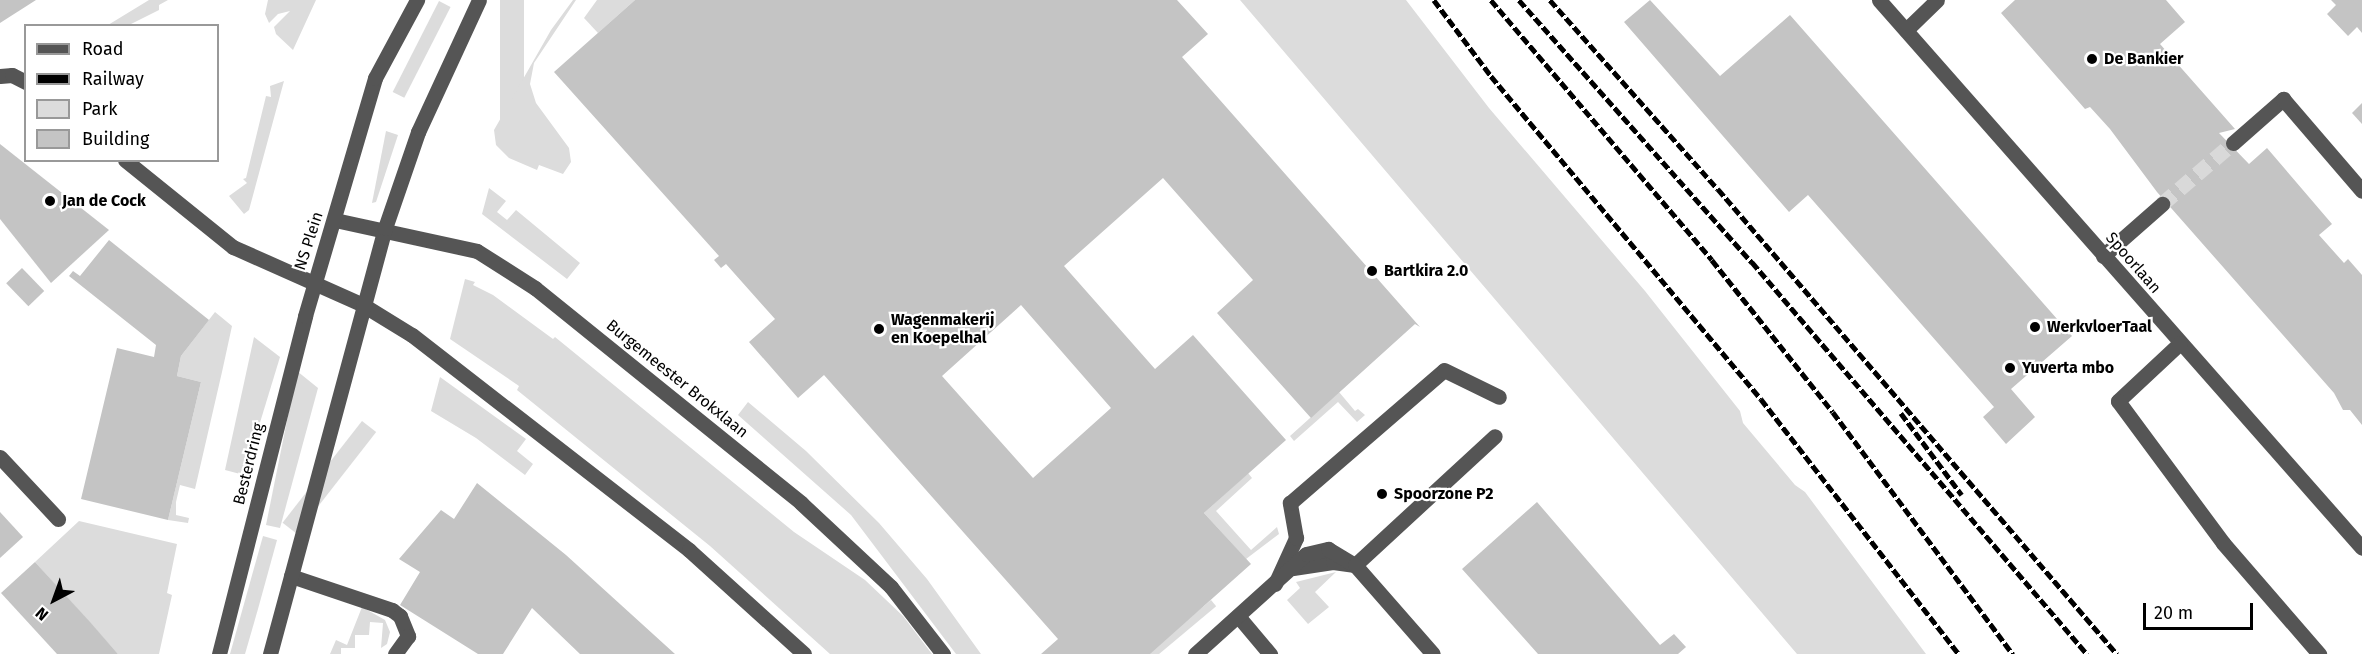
<!DOCTYPE html>
<style>
body{margin:0}
#map{position:relative;width:2362px;height:654px;overflow:hidden;background:#fff;font-family:"Fira Sans",sans-serif}
div>[style]{position:absolute}
[style*='--x']{left:calc(var(--x)*1px);top:calc(var(--y)*1px);width:calc(var(--w)*1px);rotate:calc(var(--a)*1deg)}
.green>*{inset:0;background:#dcdcdc;transform-origin:0 0}
.building>*{inset:0;background:#c4c4c4;transform-origin:0 0}
.minor-tunnel>*{height:15px;margin-top:-7.5px;transform-origin:0;background:repeating-linear-gradient(90deg,#d9d9d9 0 15px,transparent 0 23px)}
.minor>*{height:15px;margin:-7.5px;padding:0 7.5px;transform-origin:7.5px;border-radius:7.5px;background:#555}
.rail>*{height:4.5px;margin-top:-2.25px;transform-origin:0;background:repeating-linear-gradient(90deg,#000 0 9px,transparent 0 12px)}
.dots>*{width:16px;height:16px;translate:-50% -50%;box-sizing:border-box;border:3px solid #fff;border-radius:50%}
span{translate:-50% -50%;white-space:nowrap;text-align:center;line-height:1.15;-webkit-text-stroke:4.5px #fff;paint-order:stroke}
.poi-label{font-size:16px;color:#000;font-weight:700}
.left{translate:0 -50%;text-align:left}
.street-label{font-size:16px;color:#000}
.legend{position:absolute;left:24px;top:24px;width:195px;height:138px;box-sizing:border-box;background:#fff;border:2px solid #999;margin:0;padding:8px 10px;list-style:none;font-size:18px;color:#000}
.legend li{display:flex;align-items:center;gap:12px;height:30px}
.legend b{width:30px;border:2px solid #999}
.north{position:absolute;left:24px;top:570px;width:60px;height:60px;-webkit-text-stroke:4px #fff;paint-order:stroke;rotate:221deg;font-size:16px;font-weight:700;line-height:24px;text-align:center;color:#000}
.north::after{content:'';display:block;margin:auto;width:21px;height:27px;background:#000;clip-path:polygon(50% 0,100% 100%,50% 72%,0 100%)}
.scale{position:absolute;left:2143px;top:603px;width:110px;height:27px;box-sizing:border-box;border:3px solid #000;border-top:0;padding-left:8px;font-size:18px;line-height:21px;white-space:nowrap;color:#000;-webkit-text-stroke:4px #fff;paint-order:stroke}
</style>
<div id="map">
<div class="green">
<i style="clip-path:polygon(149px 0,168px 0,159px 5px,159px 10px,129px 25px,108px 25px)"></i>
<i style="clip-path:polygon(268px 0,316px 0,293px 50px,276px 34px,274px 27px,290px 11px,278px 14px,269px 23px,265px 14px)"></i>
<i style="left:500px;top:0;width:24px;height:124px"></i>
<i style="clip-path:polygon(573px 0,576px 0,534px 63px,530px 84px,536px 103px,569px 148px,571px 162px,563px 174px,539px 165px,537px 170px,509px 158px,496px 145px,494px 130px,551px 30px)"></i>
<i style="clip-path:polygon(597px 0,635px 0,598px 33px,584px 18px)"></i>
<i style="clip-path:polygon(1240px 0,1406px 0,1489px 108px,1645px 291px,1740px 411px,1743px 423px,1795px 485px,1805px 492px,1926px 654px,1797px 654px)"></i>
<i style="left:439px;top:1px;width:13px;height:102px;rotate:27deg"></i>
<i style="clip-path:polygon(284px 81px,249px 210px,244px 214px,229px 196px,247px 183px,243px 179px,246px 178px,266px 96px,271px 97px,270px 86px)"></i>
<i style="clip-path:polygon(386px 131px,398px 135px,376px 202px,372px 203px)"></i>
<i style="clip-path:polygon(489px 188px,506px 201px,497px 212px,507px 220px,516px 210px,580px 263px,567px 279px,482px 214px)"></i>
<i style="clip-path:polygon(465px 279px,475px 282px,473px 285px,493px 295px,553px 339px,555px 337px,794px 532px,865px 580px,903px 616px,932px 654px,830px 654px,710px 546px,517px 390px,519px 386px,450px 339px)"></i>
<i style="clip-path:polygon(215px 312px,232px 326px,222px 372px,195px 489px,180px 485px,176px 502px,176px 515px,189px 518px,188px 523px,168px 520px,201px 382px,177px 376px,181px 356px)"></i>
<i style="clip-path:polygon(254px 337px,280px 357px,244px 475px,225px 470px)"></i>
<i style="clip-path:polygon(297px 371px,318px 388px,280px 528px,266px 525px)"></i>
<i style="clip-path:polygon(440px 377px,526px 439px,517px 451px,533px 464px,525px 475px,476px 438px,431px 411px)"></i>
<i style="clip-path:polygon(1339px 392px,1355px 411px,1358px 409px,1365px 415px,1357px 422px,1338px 402px,1294px 441px,1290px 436px)"></i>
<i style="clip-path:polygon(748px 402px,806px 451px,879px 523px,927px 579px,981px 654px,956px 654px,851px 515px,738px 415px)"></i>
<i style="left:362px;top:421px;width:18px;height:129px;rotate:38deg"></i>
<i style="clip-path:polygon(1248px 473px,1252px 478px,1216px 511px,1251px 550px,1277px 527px,1279px 534px,1246px 559px,1204px 513px)"></i>
<i style="clip-path:polygon(79px 521px,177px 544px,167px 593px,172px 595px,159px 654px,118px 654px,35px 562px)"></i>
<i style="clip-path:polygon(263px 536px,277px 540px,258px 609px,245px 654px,230px 654px)"></i>
<i style="clip-path:polygon(1336px 572px,1315px 592px,1329px 607px,1308px 624px,1287px 600px,1300px 588px,1296px 582px)"></i>
<i style="left:1211px;top:600px;width:8px;height:81px;rotate:50deg"></i>
<i style="clip-path:polygon(362px 607px,385px 620px,390px 632px,387px 644px,381px 648px,383px 623px,370px 622px,369px 635px,355px 635px,355px 648px,341px 648px,341px 654px,330px 654px,336px 640px,347px 645px)"></i>
</div>
<div class="building">
<i style="clip-path:polygon(0 0,36px 0,0 23px)"></i>
<i style="clip-path:polygon(evenodd,635px 0,1177px 0,1208px 34px,1182px 57px,1420px 327px,1415px 324px,1311px 418px,1217px 313px,1253px 280px,1163px 178px,1064px 266px,1155px 369px,1193px 335px,1286px 440px,1204px 513px,1251px 564px,1150px 654px,1041px 654px,1058px 639px,824px 375px,798px 398px,749px 342px,775px 319px,726px 264px,721px 268px,714px 260px,719px 256px,554px 72px,635px 0,1021px 305px,1111px 408px,1033px 478px,942px 376px,1021px 305px)"></i>
<i style="clip-path:polygon(1650px 0,1720px 76px,1790px 15px,2072px 336px,2011px 389px,2035px 417px,2006px 444px,1983px 417px,1994px 407px,1808px 195px,1789px 212px,1624px 22px)"></i>
<i style="clip-path:polygon(2015px 0,2166px 0,2185px 22px,2160px 44px,2235px 129px,2219px 133px,2249px 164px,2267px 148px,2332px 224px,2319px 235px,2344px 263px,2348px 259px,2362px 275px,2362px 425px,2350px 410px,2343px 410px,2334px 393px,2157px 192px,2110px 129px,2090px 107px,2085px 109px,2001px 13px)"></i>
<i style="clip-path:polygon(2331px 0,2362px 0,2362px 33px,2357px 27px,2348px 36px,2327px 14px,2336px 5px)"></i>
<i style="clip-path:polygon(2362px 103px,2362px 124px,2352px 113px)"></i>
<i style="clip-path:polygon(0 144px,109px 230px,51px 283px,0 219px)"></i>
<i style="clip-path:polygon(109px 240px,209px 320px,181px 356px,177px 376px,201px 382px,168px 520px,81px 499px,117px 348px,154px 357px,156px 345px,69px 276px,73px 271px,80px 276px)"></i>
<i style="left:22px;top:268px;width:32px;height:22px;rotate:46deg"></i>
<i style="clip-path:polygon(477px 483px,566px 555px,675px 654px,580px 654px,532px 608px,503px 654px,478px 654px,400px 605px,420px 572px,399px 559px,441px 510px,454px 519px)"></i>
<i style="clip-path:polygon(1537px 502px,1660px 645px,1674px 634px,1686px 647px,1678px 654px,1538px 654px,1462px 569px)"></i>
<i style="clip-path:polygon(0 512px,23px 537px,0 558px)"></i>
<i style="clip-path:polygon(35px 562px,90px 622px,118px 654px,57px 654px,1px 593px)"></i>
</div>
<div class="minor-tunnel">
<i style="--x:2162;--y:204;--w:94;--a:-40.7"></i>
</div>
<div class="minor">
<i style="--x:1879;--y:0;--w:730;--a:48.61"></i>
<i style="--x:1906;--y:30;--w:43;--a:-44.1"></i>
<i style="--x:0;--y:76;--w:12;--a:-5"></i>
<i style="--x:12;--y:75;--w:16;--a:27"></i>
<i style="--x:2233;--y:143;--w:67;--a:-41.3"></i>
<i style="--x:2283;--y:99;--w:121;--a:49.3"></i>
<i style="--x:125;--y:160;--w:139;--a:38.9"></i>
<i style="--x:233;--y:247;--w:142;--a:24"></i>
<i style="--x:363;--y:305;--w:57;--a:31.5"></i>
<i style="--x:412;--y:335;--w:351;--a:37.8"></i>
<i style="--x:689;--y:550;--w:155;--a:42.1"></i>
<i style="--x:335;--y:220;--w:145;--a:12.3"></i>
<i style="--x:477;--y:251;--w:69;--a:32.5"></i>
<i style="--x:535;--y:288;--w:342;--a:38.9"></i>
<i style="--x:801;--y:503;--w:123;--a:43"></i>
<i style="--x:891;--y:587;--w:85;--a:52.2"></i>
<i style="--x:2103;--y:256;--w:79;--a:-41.4"></i>
<i style="--x:2180;--y:343;--w:85;--a:136.9"></i>
<i style="--x:2118;--y:401;--w:177;--a:53.5"></i>
<i style="--x:2223;--y:543;--w:147;--a:49.1"></i>
<i style="--x:0;--y:457;--w:85;--a:46.9"></i>
<i style="--x:1293;--y:568;--w:40;--a:-8.5"></i>
<i style="--x:1333;--y:562;--w:22;--a:8"></i>
<i style="--x:1355;--y:565;--w:190;--a:-42.7"></i>
<i style="--x:291;--y:576;--w:107;--a:18.6"></i>
<i style="--x:392;--y:610;--w:10;--a:37"></i>
<i style="--x:400;--y:616;--w:22;--a:68"></i>
<i style="--x:408;--y:636;--w:22;--a:126"></i>
<i style="--x:1275;--y:584;--w:51;--a:-65.5"></i>
<i style="--x:1296;--y:538;--w:36;--a:-100"></i>
<i style="--x:1290;--y:503;--w:203;--a:-40.8"></i>
<i style="--x:1444;--y:370;--w:61;--a:26.1"></i>
<i style="--x:1238;--y:616;--w:50;--a:49.9"></i>
<i style="--x:219;--y:654;--w:349;--a:-75.7"></i>
<i style="--x:305;--y:316;--w:248;--a:-73.6"></i>
<i style="--x:375;--y:78;--w:89;--a:-61.7"></i>
<i style="--x:270;--y:654;--w:441;--a:-74.9"></i>
<i style="--x:385;--y:228;--w:102;--a:-71"></i>
<i style="--x:418;--y:132;--w:145;--a:-65.2"></i>
<i style="--x:1195;--y:654;--w:149;--a:-42"></i>
<i style="--x:1306;--y:554;--w:23;--a:-13"></i>
<i style="--x:1328;--y:549;--w:31;--a:31"></i>
<i style="--x:1355;--y:565;--w:118;--a:48.8"></i>
</div>
<div class="rail">
<i style="--x:1434;--y:0;--w:95;--a:53.1"></i>
<i style="--x:1491;--y:76;--w:421;--a:50.1"></i>
<i style="--x:1761;--y:399;--w:323;--a:52.2"></i>
<i style="--x:1491;--y:0;--w:341;--a:49.6"></i>
<i style="--x:1712;--y:260;--w:194;--a:51.5"></i>
<i style="--x:1833;--y:412;--w:302;--a:53.4"></i>
<i style="--x:1519;--y:0;--w:351;--a:48.4"></i>
<i style="--x:1752;--y:262;--w:516;--a:49.48"></i>
<i style="--x:1550;--y:0;--w:253;--a:48.4"></i>
<i style="--x:1718;--y:189;--w:613;--a:49.37"></i>
<i style="--x:1901;--y:413;--w:102;--a:53.4"></i>
</div>
<div class="dots">
<i style="left:2092px;top:59px;background:#000"></i>
<i style="left:50px;top:201px;background:#000"></i>
<i style="left:1372px;top:271px;background:#000"></i>
<i style="left:2035px;top:327px;background:#000"></i>
<i style="left:879px;top:329px;background:#000"></i>
<i style="left:2010px;top:368px;background:#000"></i>
<i style="left:1382px;top:494px;background:#000"></i>
</div>
<div class="poi-label">
<span class="left" style="left:2104px;top:59px">De Bankier</span>
<span class="left" style="left:62px;top:201px">Jan de Cock</span>
<span class="left" style="left:1384px;top:271px">Bartkira 2.0</span>
<span class="left" style="left:891px;top:329px">Wagenmakerij<br>en Koepelhal</span>
<span class="left" style="left:2047px;top:327px">WerkvloerTaal</span>
<span class="left" style="left:2022px;top:368px">Yuverta mbo</span>
<span class="left" style="left:1394px;top:494px">Spoorzone P2</span>
</div>
<div class="street-label">
<span style="left:309px;top:241px;rotate:-72deg">NS Plein</span>
<span style="left:2133px;top:263px;rotate:49deg">Spoorlaan</span>
<span style="left:677px;top:379px;rotate:39deg">Burgemeester Brokxlaan</span>
<span style="left:249px;top:464px;rotate:-76deg">Besterdring</span>
</div>
<ul class="legend">
<li><b style="height:8px;background:#555"></b>Road</li>
<li><b style="height:8px;background:#000"></b>Railway</li>
<li><b style="height:16px;background:#dcdcdc"></b>Park</li>
<li><b style="height:16px;background:#c4c4c4"></b>Building</li>
</ul>
<div class="north">N</div>
<div class="scale">20 m</div>
</div>
